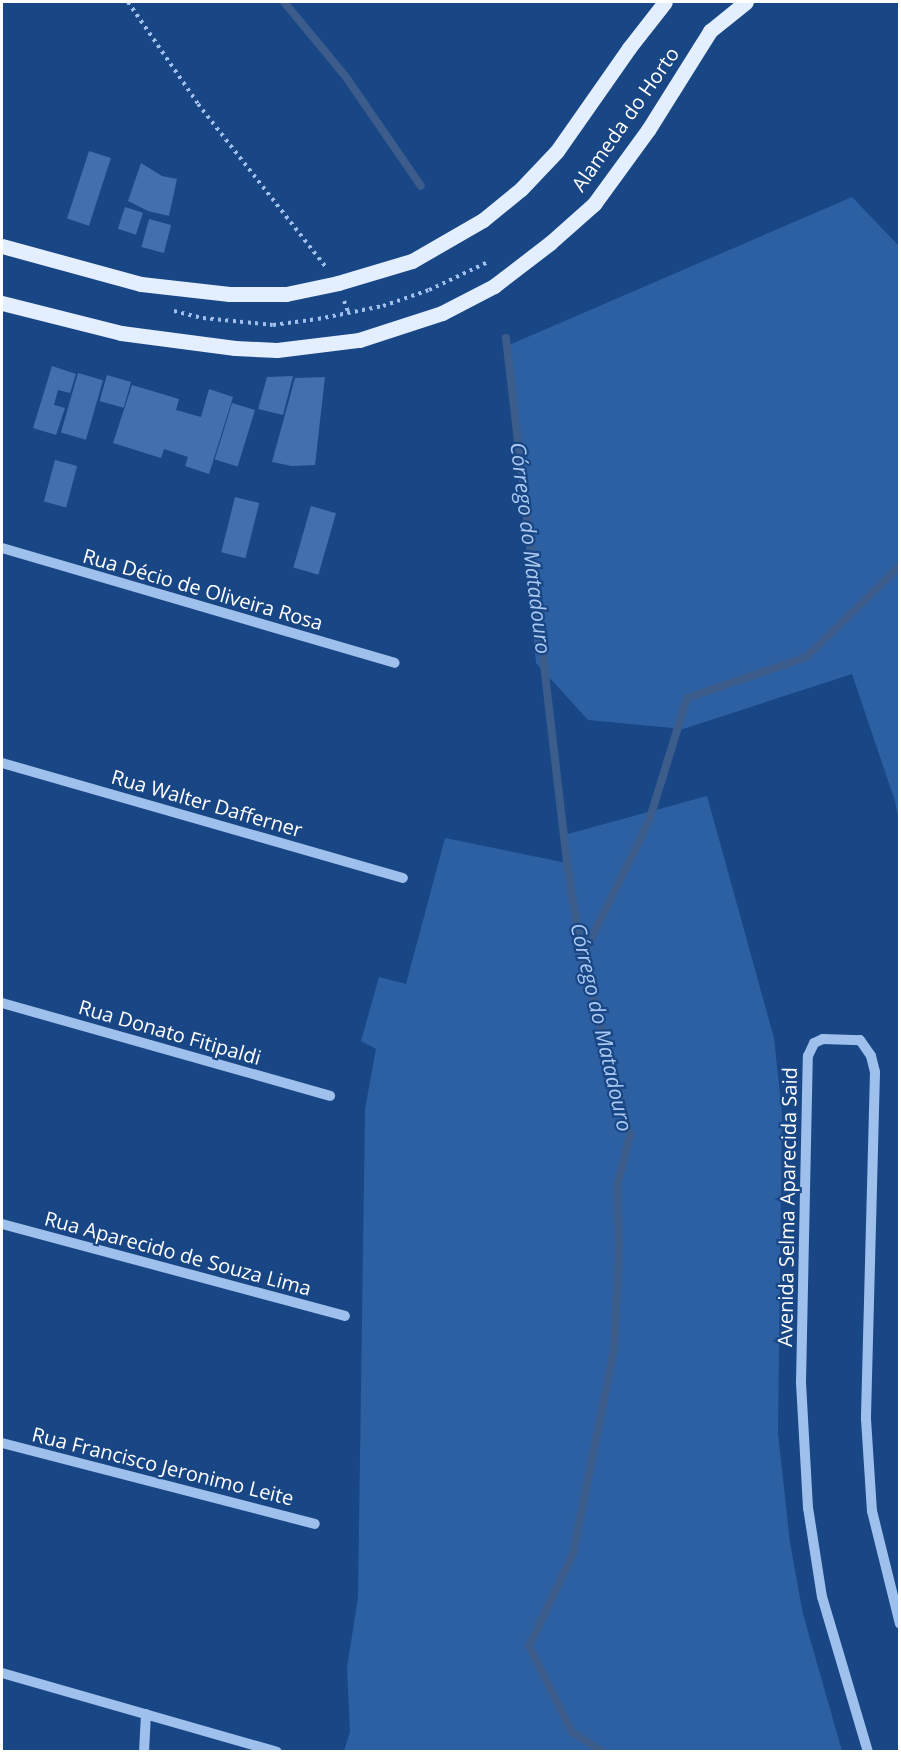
<!DOCTYPE html>
<meta charset="utf-8">
<style>
body{margin:0}
#map{position:relative;width:901px;height:1753px;overflow:hidden;background:#194684;font-family:"Open Sans",sans-serif}
div>[style]{position:absolute}
[style*='--x']{left:calc(var(--x)*1px);top:calc(var(--y)*1px);width:calc(var(--w)*1px);rotate:calc(var(--a)*1deg)}
.green>*{inset:0;background:#2c60a3}
.stream>*{height:8px;margin:-4px;padding:0 4px;transform-origin:4px;border-radius:4px;background:#3c5d8b}
.building>*{inset:0;background:#4270ad;transform-origin:0 0}
.path>*{height:4px;margin-top:-2px;transform-origin:0;background:repeating-linear-gradient(90deg,#9fc0ec 0 3px,transparent 0 7.5px)}
.minor>*{height:10px;margin:-5px;padding:0 5px;transform-origin:5px;border-radius:5px;background:#9fc0ec}
.major>*{height:15px;margin:-7.5px;padding:0 7.5px;transform-origin:7.5px;border-radius:7.5px;background:#e3eeff}
span{translate:-50% -50%;white-space:nowrap;text-align:center;line-height:1.15;-webkit-text-stroke:4.5px #194684;paint-order:stroke}
.street-label{font-size:20px;color:#fff}
.water-label{font-size:21px;color:#aacaf3;font-style:italic}
.frame{position:absolute;inset:0;border:3px solid #fff;pointer-events:none}
</style>
<div id="map">
<div class="green">
<i style="clip-path:polygon(852px 197px,899px 246px,899px 822px,895px 801px,852px 674px,683px 729px,588px 720px,536px 663px,509px 345px)"></i>
<i style="clip-path:polygon(707px 796px,774px 1038px,782px 1113px,778px 1433px,790px 1543px,803px 1614px,842px 1751px,344px 1751px,350px 1732px,347px 1668px,358px 1597px,365px 1109px,376px 1049px,361px 1041px,379px 977px,406px 984px,445px 838px,567px 863px,564px 835px)"></i>
</div>
<div class="stream">
<i style="--x:284;--y:2;--w:97;--a:50.4"></i>
<i style="--x:346;--y:77;--w:132;--a:55.5"></i>
<i style="--x:506;--y:338;--w:529;--a:83.37"></i>
<i style="--x:567;--y:863;--w:95;--a:80.9"></i>
<i style="--x:582;--y:957;--w:184;--a:74.9"></i>
<i style="--x:630;--y:1135;--w:54;--a:104"></i>
<i style="--x:617;--y:1187;--w:60;--a:88.1"></i>
<i style="--x:619;--y:1247;--w:103;--a:92.8"></i>
<i style="--x:614;--y:1350;--w:208;--a:101.4"></i>
<i style="--x:573;--y:1554;--w:102;--a:115.6"></i>
<i style="--x:529;--y:1646;--w:96;--a:63.4"></i>
<i style="--x:572;--y:1732;--w:37;--a:33"></i>
<i style="--x:582;--y:957;--w:152;--a:-63.8"></i>
<i style="--x:649;--y:821;--w:129;--a:-72.8"></i>
<i style="--x:687;--y:698;--w:126;--a:-19"></i>
<i style="--x:806;--y:657;--w:131;--a:-44.1"></i>
</div>
<div class="building">
<i style="left:89px;top:151px;width:23px;height:71px;rotate:18deg"></i>
<i style="clip-path:polygon(141px 163px,162px 176px,177px 179px,169px 216px,148px 211px,128px 201px)"></i>
<i style="left:125px;top:207px;width:19px;height:23px;rotate:18deg"></i>
<i style="left:149px;top:219px;width:23px;height:29px;rotate:15deg"></i>
<i style="clip-path:polygon(52px 366px,76px 374px,70px 393px,58px 390px,54px 405px,65px 408px,56px 435px,33px 428px)"></i>
<i style="left:78px;top:373px;width:26px;height:62px;rotate:16deg"></i>
<i style="left:107px;top:375px;width:25px;height:27px;rotate:16deg"></i>
<i style="clip-path:polygon(293px 376px,283px 415px,258px 409px,267px 377px)"></i>
<i style="clip-path:polygon(325px 377px,315px 465px,292px 466px,272px 462px,295px 378px)"></i>
<i style="clip-path:polygon(132px 385px,179px 399px,176px 410px,201px 417px,209px 389px,233px 397px,209px 474px,185px 466px,188px 457px,164px 449px,161px 458px,113px 443px)"></i>
<i style="left:232px;top:403px;width:24px;height:59px;rotate:17deg"></i>
<i style="left:55px;top:460px;width:23px;height:43px;rotate:15deg"></i>
<i style="left:235px;top:497px;width:25px;height:57px;rotate:14deg"></i>
<i style="left:311px;top:506px;width:26px;height:64px;rotate:16deg"></i>
</div>
<div class="path">
<i style="--x:128;--y:2;--w:124;--a:55.5"></i>
<i style="--x:198;--y:104;--w:206;--a:51.9"></i>
<i style="--x:344;--y:301;--w:14;--a:69"></i>
<i style="--x:174;--y:311;--w:30;--a:14"></i>
<i style="--x:203;--y:318;--w:70;--a:5.7"></i>
<i style="--x:273;--y:325;--w:45;--a:-7.6"></i>
<i style="--x:318;--y:319;--w:66;--a:-11.3"></i>
<i style="--x:383;--y:306;--w:49;--a:-19.2"></i>
<i style="--x:429;--y:290;--w:65;--a:-25.4"></i>
</div>
<div class="minor">
<i style="--x:2;--y:548;--w:409;--a:16.3"></i>
<i style="--x:2;--y:763;--w:417;--a:16"></i>
<i style="--x:2;--y:1003;--w:341;--a:15.8"></i>
<i style="--x:2;--y:1224;--w:355;--a:15"></i>
<i style="--x:2;--y:1443;--w:323;--a:14.5"></i>
<i style="--x:2;--y:1673;--w:286;--a:16"></i>
<i style="--x:144;--y:1752;--w:38;--a:-87"></i>
<i style="--x:868;--y:1752;--w:162;--a:-106.5"></i>
<i style="--x:822;--y:1597;--w:90;--a:-98.9"></i>
<i style="--x:808;--y:1508;--w:126;--a:-93.2"></i>
<i style="--x:801;--y:1382;--w:326;--a:-88.8"></i>
<i style="--x:808;--y:1056;--w:14;--a:-65"></i>
<i style="--x:814;--y:1043;--w:10;--a:-24"></i>
<i style="--x:823;--y:1039;--w:37;--a:2"></i>
<i style="--x:860;--y:1040;--w:19;--a:55"></i>
<i style="--x:871;--y:1056;--w:16;--a:76"></i>
<i style="--x:875;--y:1072;--w:347;--a:91.5"></i>
<i style="--x:866;--y:1419;--w:92;--a:86.3"></i>
<i style="--x:872;--y:1511;--w:116;--a:76.1"></i>
</div>
<div class="major">
<i style="--x:2;--y:246;--w:144;--a:15.3"></i>
<i style="--x:141;--y:284;--w:89;--a:6.5"></i>
<i style="--x:229;--y:294;--w:57;--a:0"></i>
<i style="--x:286;--y:294;--w:53;--a:-11.9"></i>
<i style="--x:338;--y:283;--w:77;--a:-16.6"></i>
<i style="--x:412;--y:261;--w:82;--a:-30"></i>
<i style="--x:483;--y:220;--w:49;--a:-39.2"></i>
<i style="--x:521;--y:189;--w:52;--a:-46.5"></i>
<i style="--x:557;--y:151;--w:126;--a:-55"></i>
<i style="--x:629;--y:48;--w:58;--a:-52"></i>
<i style="--x:2;--y:303;--w:123;--a:14.1"></i>
<i style="--x:121;--y:333;--w:115;--a:7.5"></i>
<i style="--x:235;--y:348;--w:42;--a:2.7"></i>
<i style="--x:277;--y:350;--w:83;--a:-7"></i>
<i style="--x:359;--y:340;--w:87;--a:-18"></i>
<i style="--x:442;--y:313;--w:59;--a:-27.4"></i>
<i style="--x:494;--y:286;--w:71;--a:-37.5"></i>
<i style="--x:550;--y:243;--w:59;--a:-41.6"></i>
<i style="--x:594;--y:204;--w:92;--a:-53.9"></i>
<i style="--x:648;--y:130;--w:117;--a:-57.9"></i>
<i style="--x:710;--y:31;--w:46;--a:-38.9"></i>
</div>
<div class="street-label">
<span style="left:625px;top:119px;rotate:-55deg">Alameda do Horto</span>
<span style="left:203px;top:589px;rotate:16deg">Rua Décio de Oliveira Rosa</span>
<span style="left:207px;top:803px;rotate:16deg">Rua Walter Dafferner</span>
<span style="left:170px;top:1032px;rotate:16deg">Rua Donato Fitipaldi</span>
<span style="left:787px;top:1207px;rotate:-89deg">Avenida Selma Aparecida Said</span>
<span style="left:178px;top:1253px;rotate:15deg">Rua Aparecido de Souza Lima</span>
<span style="left:163px;top:1466px;rotate:14deg">Rua Francisco Jeronimo Leite</span>
</div>
<div class="water-label">
<span style="left:531px;top:548px;rotate:83deg">Córrego do Matadouro</span>
<span style="left:602px;top:1027px;rotate:77deg">Córrego do Matadouro</span>
</div>
<div class="frame"></div>
</div>
